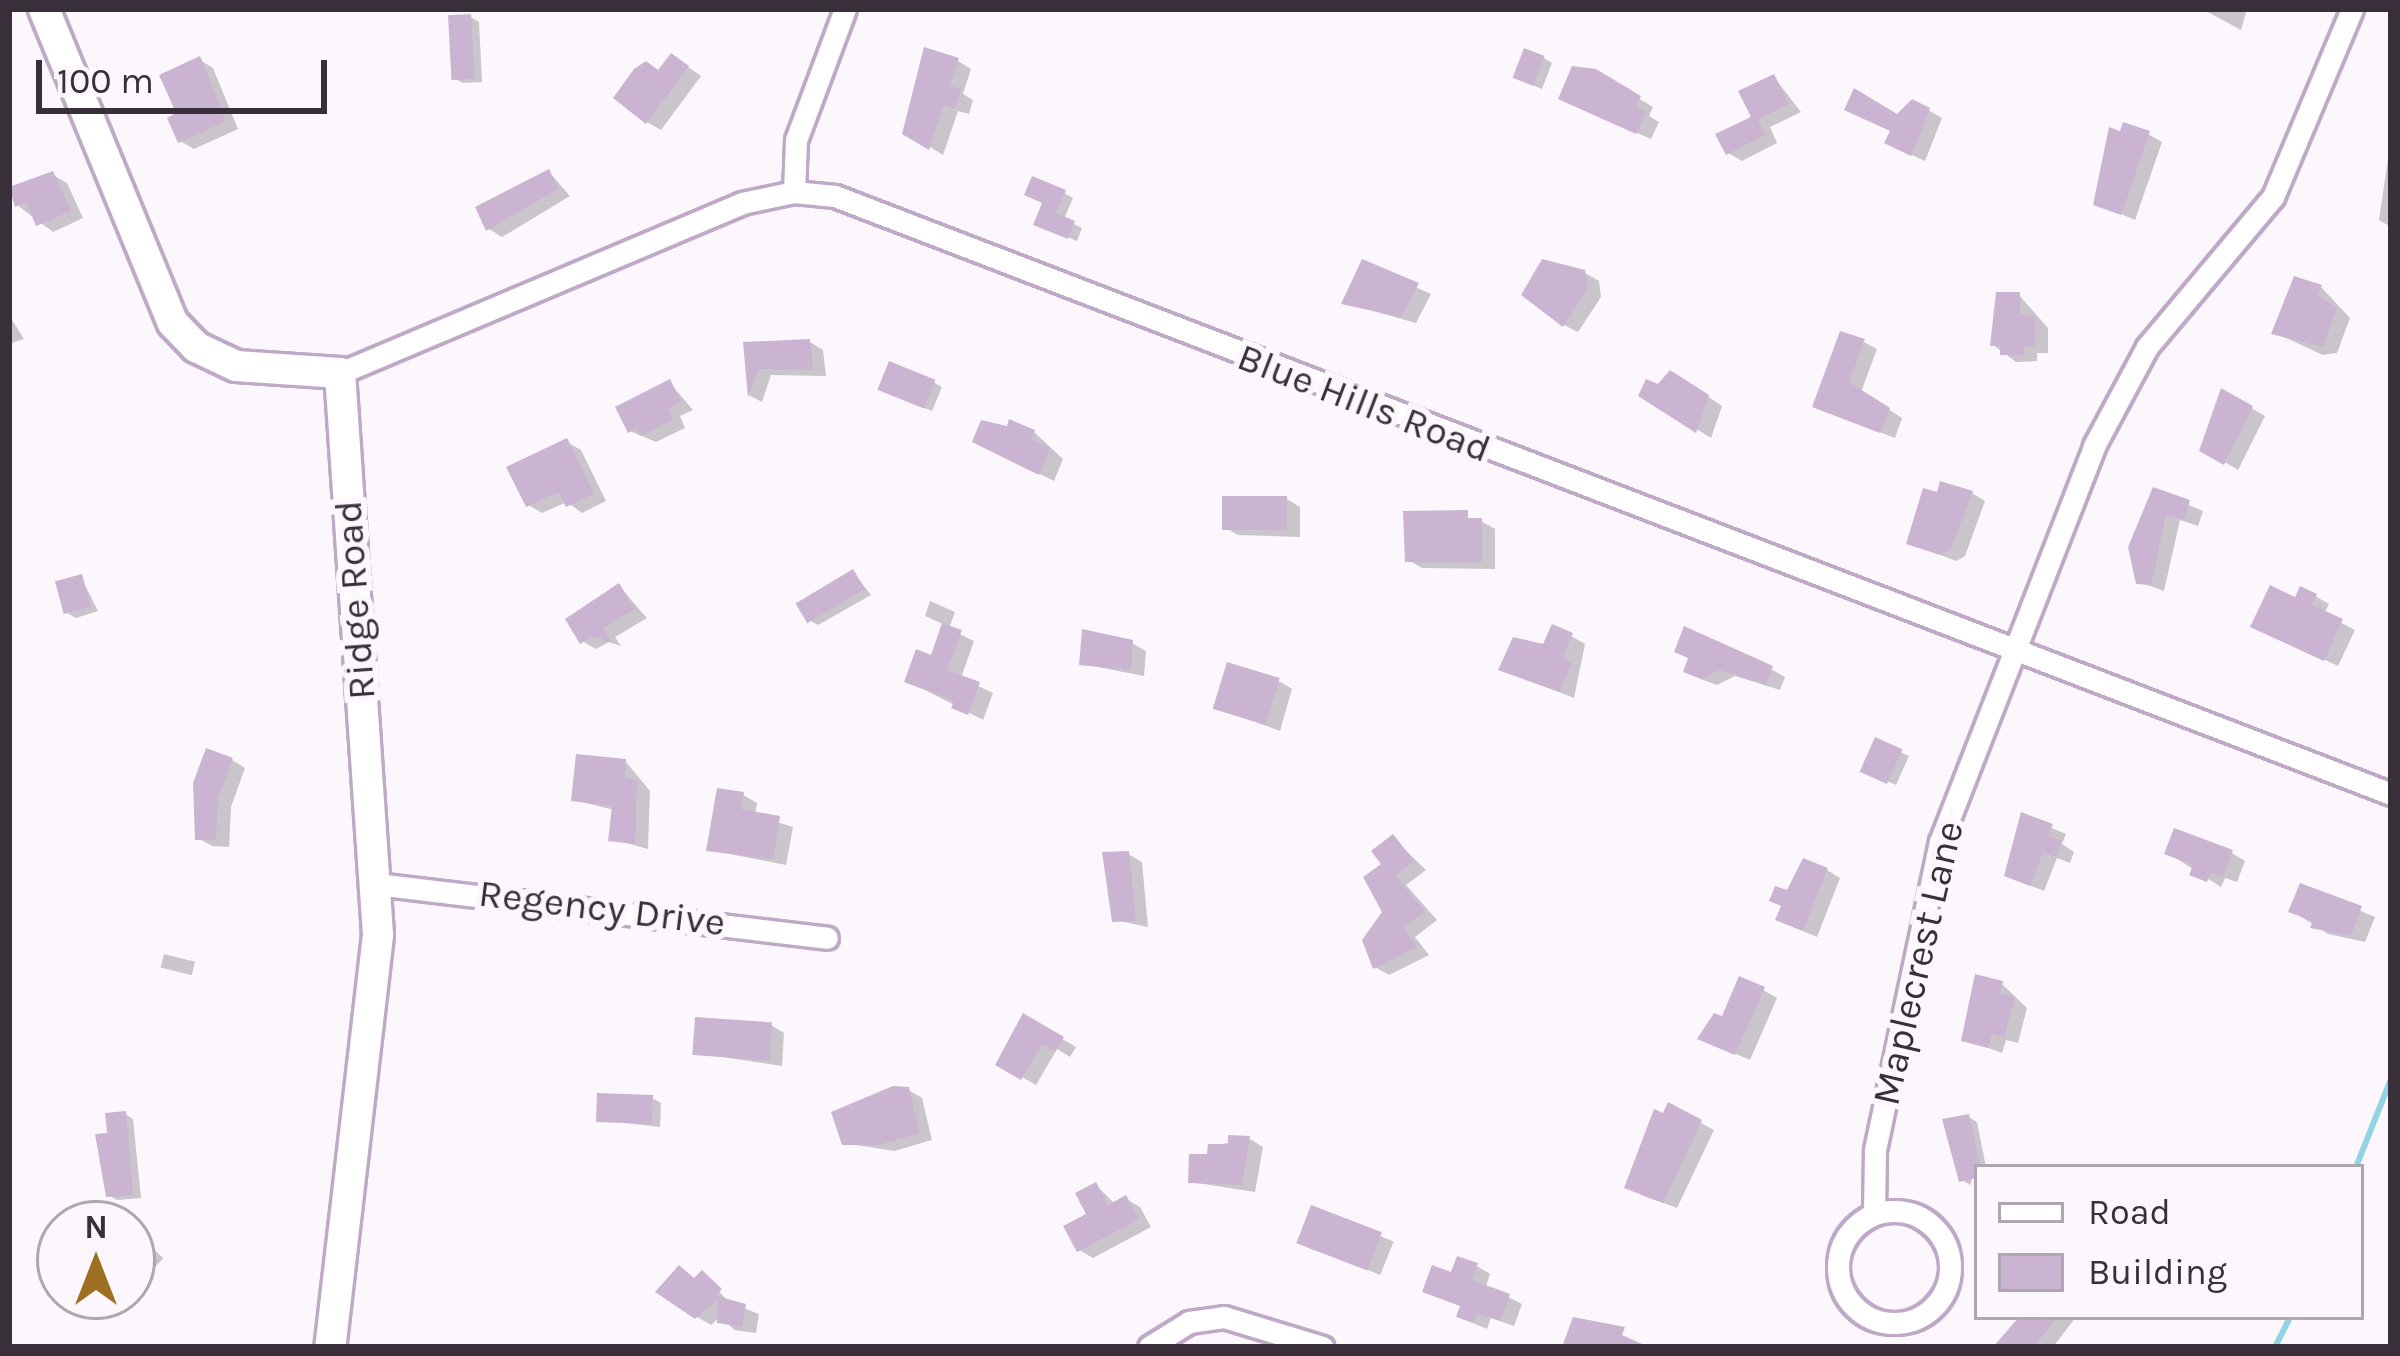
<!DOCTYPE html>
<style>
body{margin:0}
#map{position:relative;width:2400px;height:1356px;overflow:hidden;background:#fcf7fd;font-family:Karla,sans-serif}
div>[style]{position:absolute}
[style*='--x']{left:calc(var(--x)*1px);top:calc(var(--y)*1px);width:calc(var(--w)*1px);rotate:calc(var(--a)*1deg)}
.shadow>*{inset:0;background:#0003;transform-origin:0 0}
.stream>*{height:6px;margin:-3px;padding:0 3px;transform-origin:3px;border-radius:3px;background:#92d3e6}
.building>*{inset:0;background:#cab4d1;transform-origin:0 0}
.roads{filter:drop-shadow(3px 0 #bfa9c6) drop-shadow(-3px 0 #bfa9c6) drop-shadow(0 3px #bfa9c6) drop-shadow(0 -3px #bfa9c6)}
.street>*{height:21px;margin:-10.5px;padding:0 10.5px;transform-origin:10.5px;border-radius:10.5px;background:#fff}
.street>.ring{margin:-10.5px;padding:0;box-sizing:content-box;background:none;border:21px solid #fff;border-radius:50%}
.secondary>*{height:30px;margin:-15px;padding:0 15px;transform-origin:15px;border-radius:15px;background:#fff}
span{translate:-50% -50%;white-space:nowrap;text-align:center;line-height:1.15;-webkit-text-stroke:12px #fcf7fd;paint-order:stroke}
.street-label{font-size:39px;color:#382f3b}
.frame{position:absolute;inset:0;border:12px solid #382f3b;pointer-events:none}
.legend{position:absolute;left:1974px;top:1164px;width:390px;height:156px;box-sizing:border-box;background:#fcf7fd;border:3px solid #aea7af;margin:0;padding:15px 21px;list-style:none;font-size:36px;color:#382f3b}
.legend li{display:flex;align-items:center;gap:24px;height:60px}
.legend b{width:60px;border:3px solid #aea7af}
.north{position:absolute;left:36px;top:1200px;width:120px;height:120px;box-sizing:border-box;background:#fcf7fd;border:3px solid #aea7af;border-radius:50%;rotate:0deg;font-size:33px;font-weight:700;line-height:48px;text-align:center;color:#382f3b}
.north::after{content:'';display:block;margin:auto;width:42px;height:54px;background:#9e6e21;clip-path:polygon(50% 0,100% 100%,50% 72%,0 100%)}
.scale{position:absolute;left:36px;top:60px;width:291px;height:54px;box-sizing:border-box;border:6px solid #382f3b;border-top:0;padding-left:15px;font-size:36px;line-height:42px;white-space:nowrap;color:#382f3b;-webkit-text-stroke:9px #fcf7fd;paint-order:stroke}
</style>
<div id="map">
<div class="shadow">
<i style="clip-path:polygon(2202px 9px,2247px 9px,2241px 30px)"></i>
<i style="clip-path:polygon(471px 17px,479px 22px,482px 82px,463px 83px,454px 78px)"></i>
<i style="clip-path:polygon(1544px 58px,1552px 63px,1542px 89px,1524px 82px)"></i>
<i style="clip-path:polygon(200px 60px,213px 68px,238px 129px,194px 149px,180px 141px,180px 115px)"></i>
<i style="clip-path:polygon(958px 61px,971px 69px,963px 94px,973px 100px,969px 114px,958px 111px,943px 155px,906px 132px)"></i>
<i style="clip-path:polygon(685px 65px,701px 76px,661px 130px,647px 122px,660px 72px)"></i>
<i style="clip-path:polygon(1595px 72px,1653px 107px,1649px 116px,1659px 122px,1651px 139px,1575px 106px)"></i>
<i style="clip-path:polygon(1774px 77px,1801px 112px,1770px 127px,1777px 143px,1742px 161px,1728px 153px)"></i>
<i style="clip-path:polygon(1928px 110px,1942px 118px,1925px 161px,1901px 150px,1898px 118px)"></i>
<i style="clip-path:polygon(2148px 134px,2162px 142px,2135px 220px,2097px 204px)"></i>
<i style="clip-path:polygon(2388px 159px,2391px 159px,2391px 227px,2379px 220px)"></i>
<i style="clip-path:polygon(549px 172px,570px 196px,502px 237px,489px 229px)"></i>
<i style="clip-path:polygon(53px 175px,67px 183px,83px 218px,53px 232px,17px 205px)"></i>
<i style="clip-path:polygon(1064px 193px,1073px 198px,1064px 219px,1082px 228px,1077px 241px,1045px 228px)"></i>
<i style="clip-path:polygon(1363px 263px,1431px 294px,1416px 323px,1345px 303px)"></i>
<i style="clip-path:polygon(1576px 268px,1599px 281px,1601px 297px,1578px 332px,1564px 325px)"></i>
<i style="clip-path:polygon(2321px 287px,2350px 318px,2337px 353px,2323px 355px,2275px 333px)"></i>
<i style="clip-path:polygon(2019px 295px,2048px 328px,2048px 353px,2037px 353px,2037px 361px,2016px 362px,1993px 345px)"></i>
<i style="clip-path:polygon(9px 315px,24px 339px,9px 344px)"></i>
<i style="clip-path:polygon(810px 342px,823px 350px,826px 376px,771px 375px,762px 402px,750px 396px,746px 345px)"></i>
<i style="clip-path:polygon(1864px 342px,1877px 349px,1861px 392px,1902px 418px,1895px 438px,1829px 413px)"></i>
<i style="clip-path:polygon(1685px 381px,1722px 406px,1711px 438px,1642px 395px)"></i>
<i style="clip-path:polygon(933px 382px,942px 387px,932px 411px,889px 394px)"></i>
<i style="clip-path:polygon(670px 383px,693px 410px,680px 416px,685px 428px,656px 442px,630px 431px)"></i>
<i style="clip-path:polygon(2223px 392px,2265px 416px,2238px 470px,2203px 449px)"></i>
<i style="clip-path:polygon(1034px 432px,1063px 459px,1054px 481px,989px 449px)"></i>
<i style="clip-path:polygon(567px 442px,581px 450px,606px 501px,582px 513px,567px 502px,542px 513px,528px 505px)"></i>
<i style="clip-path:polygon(2155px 491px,2203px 511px,2198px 526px,2180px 520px,2164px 591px,2139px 582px)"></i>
<i style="clip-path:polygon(1972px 493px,1985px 501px,1965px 556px,1956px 561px,1910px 543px)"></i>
<i style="clip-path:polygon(1287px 499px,1300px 507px,1300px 537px,1238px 535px,1224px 527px)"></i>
<i style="clip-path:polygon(1481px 521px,1495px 529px,1495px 569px,1422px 568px,1408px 560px)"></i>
<i style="clip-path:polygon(853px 572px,871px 595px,818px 625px,809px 620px)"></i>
<i style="clip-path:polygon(81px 577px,98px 611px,76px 618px,67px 613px)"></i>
<i style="clip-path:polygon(619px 586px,647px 618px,615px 637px,621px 646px,609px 642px,596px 649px,582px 641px)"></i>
<i style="clip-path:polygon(2315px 596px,2329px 604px,2324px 614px,2355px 630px,2338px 666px,2267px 633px,2297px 601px)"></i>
<i style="clip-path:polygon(930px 601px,955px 612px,949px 629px,974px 641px,961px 678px,993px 693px,983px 720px,908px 681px,932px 659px,945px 625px,925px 616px)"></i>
<i style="clip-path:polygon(1571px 636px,1585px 644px,1574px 698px,1501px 669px)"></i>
<i style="clip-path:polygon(1132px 643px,1146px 651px,1144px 676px,1082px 664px)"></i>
<i style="clip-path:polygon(1691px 659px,1771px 669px,1785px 677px,1780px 690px,1735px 676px,1717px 685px,1700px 679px)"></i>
<i style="clip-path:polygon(1279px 681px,1292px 689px,1280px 731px,1217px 708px)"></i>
<i style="clip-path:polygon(1900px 752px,1909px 756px,1896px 785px,1873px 775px)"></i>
<i style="clip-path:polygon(232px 760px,245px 768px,231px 807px,229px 847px,212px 846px,198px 838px)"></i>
<i style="clip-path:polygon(626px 762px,650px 791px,648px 849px,611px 839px,614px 810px,574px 800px)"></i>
<i style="clip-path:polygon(743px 795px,757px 803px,755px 815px,793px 827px,786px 865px,710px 850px)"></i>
<i style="clip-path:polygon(2023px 816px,2066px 834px,2062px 844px,2074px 852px,2070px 863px,2057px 858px,2044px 891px,2021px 882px)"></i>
<i style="clip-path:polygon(1393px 838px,1426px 870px,1406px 885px,1437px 920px,1415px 937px,1429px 955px,1389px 975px,1375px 967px)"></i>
<i style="clip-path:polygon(2168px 853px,2232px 853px,2245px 861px,2237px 882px,2225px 878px,2221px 887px)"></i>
<i style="clip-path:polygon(1128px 854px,1142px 862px,1148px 927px,1115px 920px,1105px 855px)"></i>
<i style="clip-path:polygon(1827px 870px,1840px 878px,1817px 937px,1793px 927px,1789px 894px)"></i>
<i style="clip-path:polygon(2301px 886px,2375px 917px,2365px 942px,2328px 934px,2292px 911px)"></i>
<i style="left:164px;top:954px;width:32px;height:14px;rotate:14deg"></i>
<i style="clip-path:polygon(2002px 984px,2027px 1008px,2018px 1043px,2006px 1040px,2002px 1053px,1964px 1039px)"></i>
<i style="clip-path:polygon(1763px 990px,1777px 998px,1750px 1060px,1715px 1045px,1724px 1019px)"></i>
<i style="clip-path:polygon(1024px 1017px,1076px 1047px,1070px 1057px,1057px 1049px,1036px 1085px,999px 1064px)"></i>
<i style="clip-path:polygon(771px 1025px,784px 1033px,782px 1066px,695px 1053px)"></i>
<i style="clip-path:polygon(908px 1090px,922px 1098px,932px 1140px,894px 1151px,844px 1143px)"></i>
<i style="clip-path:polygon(652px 1098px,661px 1103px,660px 1127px,599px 1120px)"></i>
<i style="clip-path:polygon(1669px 1106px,1714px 1130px,1677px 1208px,1641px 1195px)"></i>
<i style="clip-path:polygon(125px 1114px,133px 1119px,141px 1198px,117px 1200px,108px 1195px,111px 1136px)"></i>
<i style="clip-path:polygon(1969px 1117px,1977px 1122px,1986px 1167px,1977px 1167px,1970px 1185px,1962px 1180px)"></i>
<i style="clip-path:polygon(1250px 1139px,1263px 1147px,1255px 1192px,1191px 1182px,1211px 1146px)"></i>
<i style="clip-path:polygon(1096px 1185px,1115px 1204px,1126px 1199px,1140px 1207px,1151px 1227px,1093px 1258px,1079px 1250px)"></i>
<i style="left:1313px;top:1209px;width:87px;height:36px;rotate:22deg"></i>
<i style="left:148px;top:1244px;width:21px;height:12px;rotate:43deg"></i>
<i style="clip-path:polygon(1477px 1266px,1490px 1274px,1486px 1286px,1522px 1304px,1514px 1326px,1491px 1318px,1487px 1329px,1473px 1323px,1460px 1316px,1463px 1307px,1426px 1291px)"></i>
<i style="clip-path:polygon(679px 1269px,697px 1280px,702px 1274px,730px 1303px,759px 1314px,756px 1333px,734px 1330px,721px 1316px,711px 1325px,697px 1317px)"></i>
<i style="clip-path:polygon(2023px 1317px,2076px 1317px,2053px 1347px,1997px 1347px)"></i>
</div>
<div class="stream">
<i style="--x:2356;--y:1167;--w:95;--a:-68.3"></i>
<i style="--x:2275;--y:1347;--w:34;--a:-63"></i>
</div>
<div class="building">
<i style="left:471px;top:14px;width:65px;height:23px;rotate:87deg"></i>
<i style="clip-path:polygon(924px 47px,959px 58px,950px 86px,961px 89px,955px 109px,944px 105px,929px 150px,902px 134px)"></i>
<i style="left:1524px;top:48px;width:22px;height:32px;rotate:21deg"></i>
<i style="clip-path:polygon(671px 53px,689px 66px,646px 124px,613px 98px,634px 69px,646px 61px,658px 70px)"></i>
<i style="clip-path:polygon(200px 56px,226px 121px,178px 143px,167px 118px,176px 113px,159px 75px)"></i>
<i style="clip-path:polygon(1572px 66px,1596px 69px,1641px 96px,1636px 107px,1647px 111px,1636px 134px,1558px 99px)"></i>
<i style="clip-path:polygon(1774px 74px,1789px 104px,1758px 120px,1765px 135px,1726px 155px,1715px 134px,1751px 117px,1738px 91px)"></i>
<i style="clip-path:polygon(1854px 88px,1897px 114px,1912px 99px,1930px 108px,1911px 156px,1884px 143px,1890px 131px,1844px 110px)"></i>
<i style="clip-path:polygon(2123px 122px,2150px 131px,2121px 215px,2093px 205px,2109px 127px,2120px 131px)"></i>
<i style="clip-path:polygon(549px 169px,558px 189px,486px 231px,475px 207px)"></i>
<i style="clip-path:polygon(53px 171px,71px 211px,36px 226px,26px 202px,15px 207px,9px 187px)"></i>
<i style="clip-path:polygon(1032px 176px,1066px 190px,1056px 213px,1075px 221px,1068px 239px,1033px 225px,1042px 203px,1024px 195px)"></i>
<i style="clip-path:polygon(1362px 259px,1419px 283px,1401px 317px,1341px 304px)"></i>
<i style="clip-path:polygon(1542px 259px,1585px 270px,1588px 288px,1563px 327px,1521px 295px)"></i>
<i style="clip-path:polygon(2294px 276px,2322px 285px,2318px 295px,2337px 308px,2323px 347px,2271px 334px)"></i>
<i style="clip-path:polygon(1996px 292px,2020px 292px,2020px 314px,2035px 317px,2035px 346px,2024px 346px,2024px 355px,2000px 355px,2000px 346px,1990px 346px)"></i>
<i style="clip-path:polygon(1840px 331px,1865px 339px,1849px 382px,1890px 408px,1880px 433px,1812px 407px)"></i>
<i style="clip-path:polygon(810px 339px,813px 370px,758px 369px,748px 398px,743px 342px)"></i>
<i style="left:889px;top:361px;width:50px;height:31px;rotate:22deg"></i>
<i style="clip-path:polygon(1670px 370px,1709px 395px,1696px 433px,1638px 396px,1646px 379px,1658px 384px)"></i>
<i style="clip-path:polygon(670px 379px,681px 402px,668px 409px,673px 420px,640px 436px,636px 429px,628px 433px,615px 407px)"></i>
<i style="clip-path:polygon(2221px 388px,2253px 406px,2224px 465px,2199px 451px)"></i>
<i style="clip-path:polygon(1009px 419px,1035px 430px,1031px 440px,1050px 448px,1039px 475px,972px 442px,981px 420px,1007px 426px)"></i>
<i style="clip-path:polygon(567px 438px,594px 494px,566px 507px,559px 492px,526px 507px,506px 467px)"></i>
<i style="clip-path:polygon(1940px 481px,1973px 491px,1951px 549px,1940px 555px,1906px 544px,1923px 488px,1937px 492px)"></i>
<i style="clip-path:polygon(2153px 487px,2190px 500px,2184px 520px,2166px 515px,2151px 585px,2136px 584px,2128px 547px)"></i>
<i style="left:1287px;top:496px;width:34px;height:65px;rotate:90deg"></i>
<i style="clip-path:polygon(1468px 510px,1468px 518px,1482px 518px,1482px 562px,1405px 562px,1403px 511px)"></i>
<i style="left:853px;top:569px;width:23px;height:67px;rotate:59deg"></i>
<i style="left:82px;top:574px;width:34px;height:28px;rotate:75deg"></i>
<i style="clip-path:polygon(619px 583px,635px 609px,603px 628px,612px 643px,593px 636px,580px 644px,565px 619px)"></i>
<i style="clip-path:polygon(2270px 585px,2295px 597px,2300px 586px,2317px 594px,2312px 605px,2343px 619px,2324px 661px,2250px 627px)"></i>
<i style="clip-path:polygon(942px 623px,962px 630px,947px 670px,980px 682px,968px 715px,951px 708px,954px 701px,904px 682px,916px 649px,931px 655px)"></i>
<i style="clip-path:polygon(1552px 624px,1573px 633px,1562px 658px,1572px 663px,1559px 692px,1498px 670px,1513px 637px,1543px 644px)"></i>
<i style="clip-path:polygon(1684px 626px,1773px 666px,1766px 684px,1719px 670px,1701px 679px,1683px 672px,1688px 658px,1674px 652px)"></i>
<i style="clip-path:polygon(1082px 629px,1133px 640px,1131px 670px,1079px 665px)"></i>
<i style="left:1227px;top:662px;width:55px;height:49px;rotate:17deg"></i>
<i style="left:1875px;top:737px;width:30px;height:38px;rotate:24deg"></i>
<i style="clip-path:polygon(206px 748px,233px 758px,218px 798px,216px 840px,195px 840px,193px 783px)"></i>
<i style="clip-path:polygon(576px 754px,626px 759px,625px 778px,637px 780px,635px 844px,608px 841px,612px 806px,571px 801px)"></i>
<i style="clip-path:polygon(717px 788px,744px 792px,741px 809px,780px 816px,773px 859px,706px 851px)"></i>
<i style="clip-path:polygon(2021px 812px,2053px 824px,2048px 836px,2062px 841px,2056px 857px,2043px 852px,2030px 886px,2004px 876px)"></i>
<i style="clip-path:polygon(2174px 828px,2233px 850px,2223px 877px,2211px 872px,2207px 882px,2189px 875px,2193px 865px,2164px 854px)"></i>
<i style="clip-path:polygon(1393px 834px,1414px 861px,1395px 876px,1425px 911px,1403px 928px,1417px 947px,1373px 969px,1362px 940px,1382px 912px,1363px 877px,1381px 864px,1371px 851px)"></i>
<i style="clip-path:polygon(1129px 851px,1136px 921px,1112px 922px,1102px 852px)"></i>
<i style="clip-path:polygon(1803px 858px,1828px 868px,1803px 931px,1775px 920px,1781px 906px,1769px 901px,1775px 886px,1787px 890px)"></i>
<i style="clip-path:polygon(2300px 883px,2362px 906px,2351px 936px,2310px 928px,2313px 921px,2288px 912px)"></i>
<i style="clip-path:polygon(1975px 974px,2003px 981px,2000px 993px,2015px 997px,2004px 1037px,1992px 1034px,1988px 1048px,1961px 1041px)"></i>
<i style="clip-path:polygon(1739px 976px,1765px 987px,1735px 1055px,1697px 1039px,1714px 1013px,1722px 1016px)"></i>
<i style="clip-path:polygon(1023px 1013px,1064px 1037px,1055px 1052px,1042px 1044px,1021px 1080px,995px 1065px)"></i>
<i style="left:695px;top:1017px;width:77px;height:38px;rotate:4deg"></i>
<i style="clip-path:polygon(893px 1086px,909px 1087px,919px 1133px,879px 1145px,842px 1145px,831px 1112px)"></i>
<i style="left:597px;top:1093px;width:56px;height:29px;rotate:2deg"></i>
<i style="clip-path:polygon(1668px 1102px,1702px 1120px,1663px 1203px,1624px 1188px,1654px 1109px,1663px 1113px)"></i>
<i style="clip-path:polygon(126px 1111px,133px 1195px,106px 1197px,95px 1134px,107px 1133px,105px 1113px)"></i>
<i style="clip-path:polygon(1969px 1114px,1980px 1167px,1977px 1178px,1959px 1182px,1942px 1119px)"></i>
<i style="clip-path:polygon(1228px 1135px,1250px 1136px,1242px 1185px,1188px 1183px,1189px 1154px,1207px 1154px,1208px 1144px,1228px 1144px)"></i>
<i style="clip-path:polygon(1096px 1182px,1108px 1205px,1126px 1195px,1139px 1219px,1077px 1252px,1063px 1226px,1086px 1214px,1075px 1193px)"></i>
<i style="left:1311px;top:1205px;width:76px;height:41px;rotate:21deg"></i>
<i style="clip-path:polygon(1457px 1256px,1478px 1263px,1472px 1280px,1510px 1294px,1500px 1321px,1477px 1313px,1473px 1323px,1456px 1317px,1460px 1306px,1422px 1292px,1432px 1265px,1451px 1272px)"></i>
<i style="clip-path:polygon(679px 1265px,694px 1278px,702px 1270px,722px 1289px,716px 1296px,746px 1304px,742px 1327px,717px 1323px,718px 1299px,695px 1319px,655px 1292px)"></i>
<i style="clip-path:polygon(1573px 1317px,1625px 1327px,1622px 1335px,1649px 1347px,1562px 1347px)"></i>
<i style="clip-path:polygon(2019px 1317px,2057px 1317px,2034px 1347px,1993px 1347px)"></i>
</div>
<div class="roads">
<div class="street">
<i style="--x:794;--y:192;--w:52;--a:-87.8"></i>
<i style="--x:796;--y:140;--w:140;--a:-69.5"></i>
<i style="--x:340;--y:373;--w:436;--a:-22.9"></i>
<i style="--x:742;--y:203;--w:53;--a:-11.9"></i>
<i style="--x:794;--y:192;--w:41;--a:5.6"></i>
<i style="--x:835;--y:196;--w:1667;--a:21.02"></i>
<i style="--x:376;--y:884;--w:454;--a:6.8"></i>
<i class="ring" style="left:1838px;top:1211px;width:91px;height:91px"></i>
<i style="--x:1874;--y:1214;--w:64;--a:-89.1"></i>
<i style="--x:1875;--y:1150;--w:315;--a:-78.1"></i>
<i style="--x:1940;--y:842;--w:425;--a:-68.7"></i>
<i style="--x:2094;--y:446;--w:112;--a:-61.8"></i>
<i style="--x:2147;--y:347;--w:196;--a:-50"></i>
<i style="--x:2273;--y:197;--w:204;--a:-67.2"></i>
<i style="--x:1149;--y:1347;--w:47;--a:-32"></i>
<i style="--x:1189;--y:1322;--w:35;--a:-8"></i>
<i style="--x:1224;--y:1317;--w:103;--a:16.9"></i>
</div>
<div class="secondary">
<i style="--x:44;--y:9;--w:339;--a:67.7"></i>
<i style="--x:173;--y:323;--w:33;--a:46"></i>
<i style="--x:196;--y:347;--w:44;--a:25.4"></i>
<i style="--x:236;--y:366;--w:104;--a:3.9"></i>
<i style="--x:340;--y:373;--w:563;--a:86.13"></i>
<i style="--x:378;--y:935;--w:415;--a:96.6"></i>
</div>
</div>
<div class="street-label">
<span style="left:1364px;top:403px;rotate:21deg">Blue Hills Road</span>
<span style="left:355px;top:600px;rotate:-94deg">Ridge Road</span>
<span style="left:602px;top:908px;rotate:7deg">Regency Drive</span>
<span style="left:1918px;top:963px;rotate:-77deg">Maplecrest Lane</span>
</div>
<div class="frame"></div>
<ul class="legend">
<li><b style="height:15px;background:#fff"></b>Road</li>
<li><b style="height:33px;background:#cab4d1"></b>Building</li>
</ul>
<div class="north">N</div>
<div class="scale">100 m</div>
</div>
